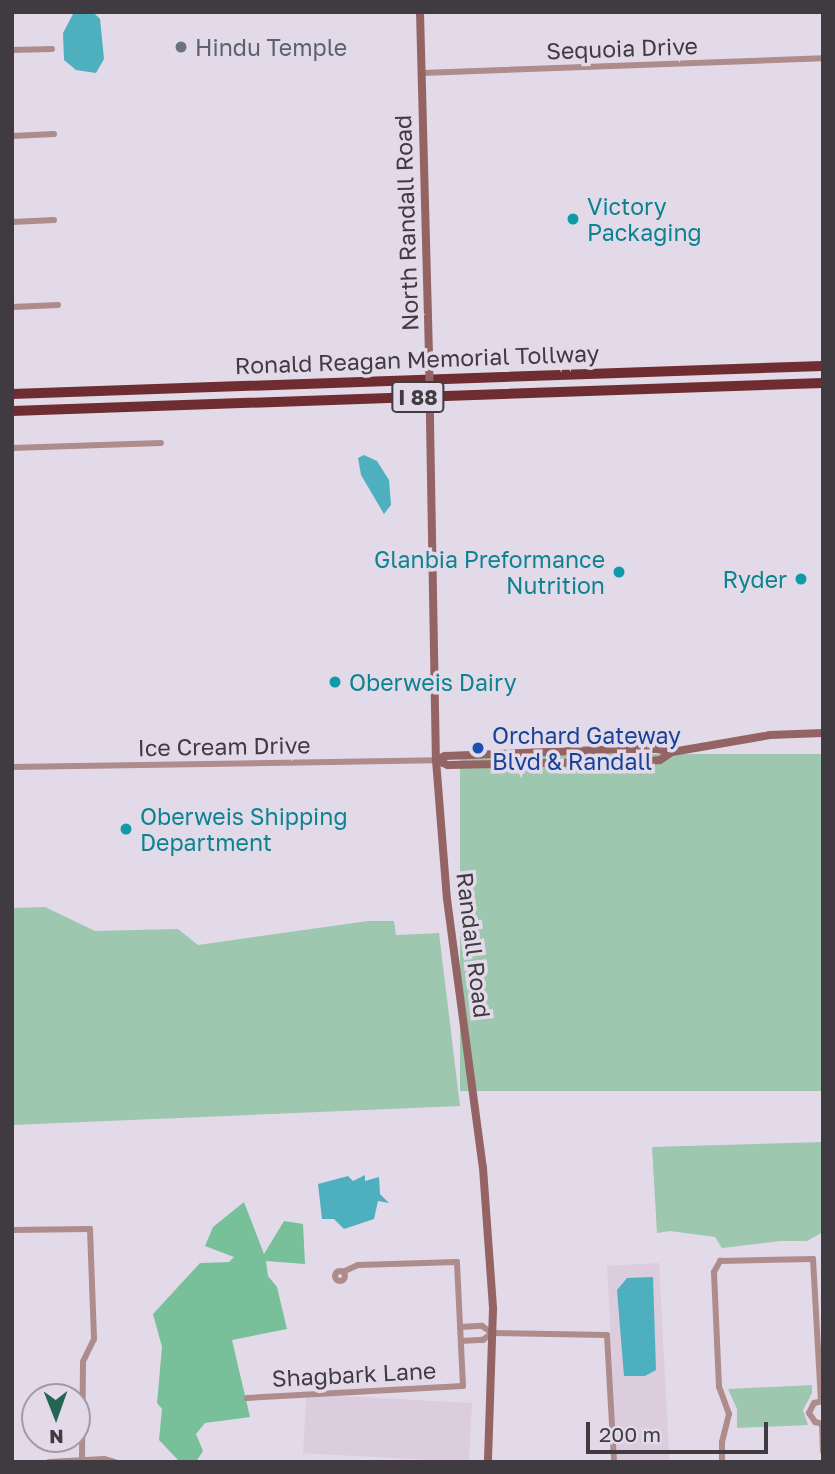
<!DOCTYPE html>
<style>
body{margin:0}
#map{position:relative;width:835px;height:1474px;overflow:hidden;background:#e3dae9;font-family:"Golos Text",sans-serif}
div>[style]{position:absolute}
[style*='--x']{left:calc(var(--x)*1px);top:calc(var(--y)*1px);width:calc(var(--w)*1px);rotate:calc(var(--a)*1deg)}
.commercial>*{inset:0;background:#dbccde;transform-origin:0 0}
.green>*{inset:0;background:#9dc7ae;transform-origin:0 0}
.forest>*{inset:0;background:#78c099}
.water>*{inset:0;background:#4eafbf}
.street>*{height:6px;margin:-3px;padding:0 3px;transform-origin:3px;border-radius:3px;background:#ae8c8c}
.street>.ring{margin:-3px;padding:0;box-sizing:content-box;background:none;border:6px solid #ae8c8c;border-radius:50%}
.secondary>*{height:8px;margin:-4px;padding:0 4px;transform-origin:4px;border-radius:4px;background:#946465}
.highway>*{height:10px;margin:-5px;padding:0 5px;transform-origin:5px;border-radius:5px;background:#6f2d32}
.secondary-bridge>*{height:8px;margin:-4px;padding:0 4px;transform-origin:4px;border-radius:4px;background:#946465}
.dots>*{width:19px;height:19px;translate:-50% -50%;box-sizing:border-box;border:4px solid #e3dae9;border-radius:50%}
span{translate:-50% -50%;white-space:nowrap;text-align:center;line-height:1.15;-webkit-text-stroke:7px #e3dae9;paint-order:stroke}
.shield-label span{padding:2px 5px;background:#e3dae9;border:2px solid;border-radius:5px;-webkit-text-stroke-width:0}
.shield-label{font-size:21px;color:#3f3b41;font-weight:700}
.worship-label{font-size:23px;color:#5b616d}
.left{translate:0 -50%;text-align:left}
.street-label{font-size:23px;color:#3f3b41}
.culture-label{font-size:23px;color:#0d838f}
.right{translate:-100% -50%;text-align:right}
.transit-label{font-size:23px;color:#164399}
.frame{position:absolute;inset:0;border:14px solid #3f3b41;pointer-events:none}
.north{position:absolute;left:21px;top:1383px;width:70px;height:70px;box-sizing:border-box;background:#e3dae9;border:2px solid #a19aa6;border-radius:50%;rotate:179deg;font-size:19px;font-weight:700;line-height:28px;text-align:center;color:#3f3b41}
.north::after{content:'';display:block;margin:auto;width:24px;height:32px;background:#256553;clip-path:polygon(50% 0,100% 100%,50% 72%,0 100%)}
.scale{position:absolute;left:586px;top:1422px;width:182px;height:32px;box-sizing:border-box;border:4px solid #3f3b41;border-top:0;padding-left:9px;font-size:21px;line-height:24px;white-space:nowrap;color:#3f3b41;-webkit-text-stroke:5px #e3dae9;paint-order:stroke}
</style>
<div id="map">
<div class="commercial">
<i style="left:659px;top:1263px;width:199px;height:52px;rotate:87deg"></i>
<i style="left:472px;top:1403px;width:59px;height:166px;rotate:93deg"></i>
</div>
<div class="green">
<i style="left:823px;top:754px;width:337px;height:363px;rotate:90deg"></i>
<i style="clip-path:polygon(45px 907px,95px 931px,178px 929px,198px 945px,368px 921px,394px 921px,396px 935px,439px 933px,460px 1106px,12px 1125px,12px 908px)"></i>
<i style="clip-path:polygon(823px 1142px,823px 1232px,807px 1241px,780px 1241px,722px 1248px,715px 1237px,670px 1231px,657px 1233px,652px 1147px)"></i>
<i style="clip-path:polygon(812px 1385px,812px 1393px,803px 1410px,808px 1425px,737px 1428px,737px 1409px,728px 1389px)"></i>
</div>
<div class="forest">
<i style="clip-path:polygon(244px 1202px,264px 1254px,284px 1221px,303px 1224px,305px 1264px,266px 1261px,268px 1276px,277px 1287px,287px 1329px,232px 1340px,250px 1417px,205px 1423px,196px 1434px,203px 1451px,196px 1462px,180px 1462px,159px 1440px,162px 1409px,157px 1403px,162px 1347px,153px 1314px,200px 1263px,229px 1262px,234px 1257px,205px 1246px,213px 1227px)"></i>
</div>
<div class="water">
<i style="clip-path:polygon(73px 14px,95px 14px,100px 19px,104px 59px,96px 73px,76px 70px,64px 60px,63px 33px)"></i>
<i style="clip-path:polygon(364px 455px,377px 461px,389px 480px,391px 505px,384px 514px,361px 475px,358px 458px)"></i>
<i style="clip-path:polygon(365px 1175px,365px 1181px,379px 1177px,380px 1194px,389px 1203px,378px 1201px,374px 1219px,344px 1229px,334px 1219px,322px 1219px,318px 1184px,348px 1176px,353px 1181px)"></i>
<i style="clip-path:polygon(653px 1277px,656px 1370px,645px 1376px,624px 1376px,617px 1290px,627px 1278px)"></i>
</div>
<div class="street">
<i style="--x:12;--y:50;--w:40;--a:-1.4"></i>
<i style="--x:422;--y:73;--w:401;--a:-2.1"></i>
<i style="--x:12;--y:136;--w:42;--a:-2.7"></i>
<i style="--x:12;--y:222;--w:42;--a:-2.7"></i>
<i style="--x:12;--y:307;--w:46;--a:-2.5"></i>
<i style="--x:12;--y:448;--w:149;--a:-1.9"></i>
<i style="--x:12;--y:767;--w:424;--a:-0.9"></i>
<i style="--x:12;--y:1230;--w:78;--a:-0.7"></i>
<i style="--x:90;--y:1229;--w:110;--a:87.9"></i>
<i style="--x:94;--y:1339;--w:25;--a:116"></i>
<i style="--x:83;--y:1362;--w:100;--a:90.6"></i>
<i class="ring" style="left:335px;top:1271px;width:4px;height:4px"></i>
<i style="--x:460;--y:1327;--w:22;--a:-3"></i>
<i style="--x:482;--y:1326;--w:12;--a:35"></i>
<i style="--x:492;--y:1333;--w:115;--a:1"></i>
<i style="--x:607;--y:1335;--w:127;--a:86.8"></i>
<i style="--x:461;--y:1341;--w:22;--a:-3"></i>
<i style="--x:483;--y:1340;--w:11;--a:-38"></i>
<i style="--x:247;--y:1398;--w:216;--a:-3.2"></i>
<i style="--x:463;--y:1386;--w:124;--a:-92.8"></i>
<i style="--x:457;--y:1262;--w:99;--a:178.3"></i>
<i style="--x:358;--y:1265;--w:17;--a:156"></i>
<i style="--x:823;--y:1401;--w:9;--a:167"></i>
<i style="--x:814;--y:1403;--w:11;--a:117"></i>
<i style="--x:809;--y:1413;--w:11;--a:56"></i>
<i style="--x:815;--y:1422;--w:8;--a:14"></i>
<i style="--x:822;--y:1424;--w:27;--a:88"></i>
<i style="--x:49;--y:1462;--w:55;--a:-3.1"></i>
<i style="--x:104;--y:1459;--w:11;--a:15"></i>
<i style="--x:722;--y:1462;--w:20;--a:-90"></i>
<i style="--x:722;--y:1442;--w:29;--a:-76"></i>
<i style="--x:729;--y:1414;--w:29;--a:-110"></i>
<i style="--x:719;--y:1387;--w:115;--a:-92.5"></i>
<i style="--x:714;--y:1272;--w:13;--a:-61"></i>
<i style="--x:720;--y:1261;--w:93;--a:-1.2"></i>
<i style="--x:813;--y:1259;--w:141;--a:86.8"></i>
</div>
<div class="secondary">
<i style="--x:420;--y:12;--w:342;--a:88.5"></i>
<i style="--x:430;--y:421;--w:339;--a:89"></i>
<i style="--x:436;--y:760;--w:139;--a:85.5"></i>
<i style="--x:447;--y:899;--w:271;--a:82.4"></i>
<i style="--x:483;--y:1168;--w:141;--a:85.9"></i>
<i style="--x:493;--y:1309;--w:153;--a:91.9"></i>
<i style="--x:436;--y:760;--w:13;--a:23"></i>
<i style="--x:448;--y:765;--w:202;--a:-1.1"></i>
<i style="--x:650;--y:761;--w:10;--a:-6"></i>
<i style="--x:660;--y:760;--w:14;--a:-34"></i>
<i style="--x:672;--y:752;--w:99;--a:-9.8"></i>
<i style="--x:770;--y:735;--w:53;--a:-2.2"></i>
<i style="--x:436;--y:760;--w:10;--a:-24"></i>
<i style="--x:445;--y:756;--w:181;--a:-2.2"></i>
<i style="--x:626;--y:749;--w:31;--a:0"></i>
<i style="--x:657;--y:749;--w:15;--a:11"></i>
</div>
<div class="highway">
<i style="--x:12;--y:394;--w:811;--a:-1.98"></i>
<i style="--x:12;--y:411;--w:811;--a:-1.98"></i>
</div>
<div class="secondary-bridge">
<i style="--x:429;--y:354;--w:67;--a:89.1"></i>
</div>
<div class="dots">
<i style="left:181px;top:47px;background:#6b7280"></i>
<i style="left:573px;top:219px;background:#0f9aa8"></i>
<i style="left:619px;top:572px;background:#0f9aa8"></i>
<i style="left:801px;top:579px;background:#0f9aa8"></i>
<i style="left:335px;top:682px;background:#0f9aa8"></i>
<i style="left:478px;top:748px;background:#1a4fb4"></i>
<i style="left:126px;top:829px;background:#0f9aa8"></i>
</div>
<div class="shield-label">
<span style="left:418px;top:397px">I 88</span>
</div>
<div class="worship-label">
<span class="left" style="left:195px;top:47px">Hindu Temple</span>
</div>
<div class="street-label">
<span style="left:622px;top:48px;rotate:-2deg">Sequoia Drive</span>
<span style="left:406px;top:223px;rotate:-92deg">North Randall Road</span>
<span style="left:417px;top:359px;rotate:-2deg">Ronald Reagan Memorial Tollway</span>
<span style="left:224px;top:746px;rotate:-1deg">Ice Cream Drive</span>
<span style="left:474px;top:945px;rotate:83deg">Randall Road</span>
<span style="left:354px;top:1374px;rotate:-3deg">Shagbark Lane</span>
</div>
<div class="culture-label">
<span class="left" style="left:587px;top:219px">Victory<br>Packaging</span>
<span class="right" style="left:605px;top:572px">Glanbia Preformance<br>Nutrition</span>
<span class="right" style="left:787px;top:579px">Ryder</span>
<span class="left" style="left:349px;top:682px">Oberweis Dairy</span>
<span class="left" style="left:140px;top:829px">Oberweis Shipping<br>Department</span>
</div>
<div class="transit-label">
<span class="left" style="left:492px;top:748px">Orchard Gateway<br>Blvd &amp; Randall</span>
</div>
<div class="frame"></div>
<div class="north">N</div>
<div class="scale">200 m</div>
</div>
